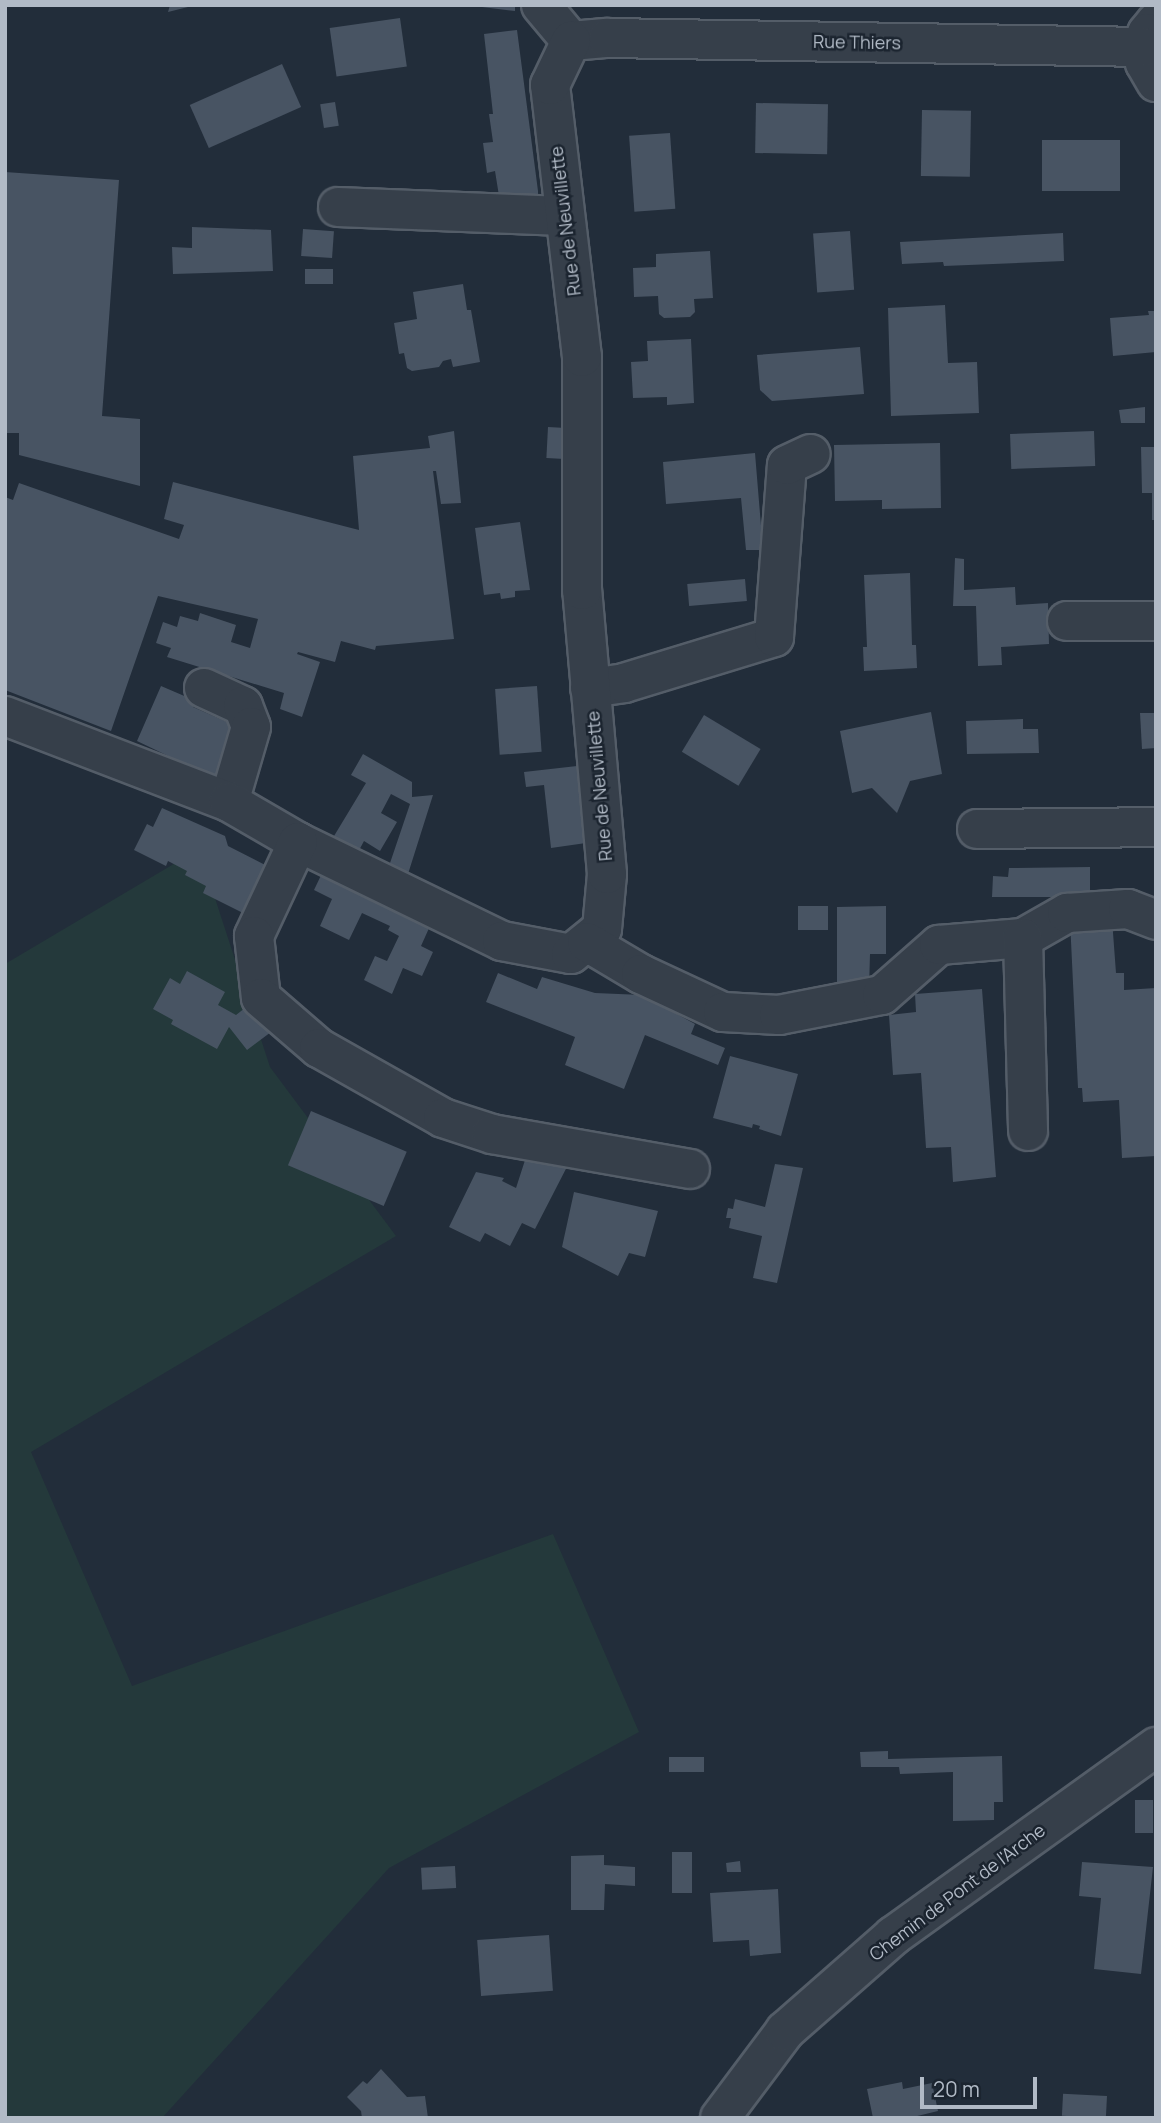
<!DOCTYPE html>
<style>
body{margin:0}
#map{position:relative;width:1161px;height:2123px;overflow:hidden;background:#222d3a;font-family:Manrope,sans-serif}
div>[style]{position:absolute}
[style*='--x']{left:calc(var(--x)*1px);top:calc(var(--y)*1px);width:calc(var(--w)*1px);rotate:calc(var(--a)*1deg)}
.green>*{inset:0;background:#24393b}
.building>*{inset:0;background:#485463;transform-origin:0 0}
.roads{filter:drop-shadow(2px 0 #545d68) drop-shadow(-2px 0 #545d68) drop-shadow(0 2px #545d68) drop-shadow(0 -2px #545d68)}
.minor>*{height:38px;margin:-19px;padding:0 19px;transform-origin:19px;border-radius:19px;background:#363f4a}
span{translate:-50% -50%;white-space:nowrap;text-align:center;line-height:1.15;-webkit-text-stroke:5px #1b242f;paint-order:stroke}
.street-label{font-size:18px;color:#b1bac6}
.frame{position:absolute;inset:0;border:7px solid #b1bac6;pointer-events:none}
.scale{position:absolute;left:920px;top:2077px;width:117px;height:32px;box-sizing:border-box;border:4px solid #b1bac6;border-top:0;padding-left:9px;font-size:21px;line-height:24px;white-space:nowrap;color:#b1bac6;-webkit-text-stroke:5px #1b242f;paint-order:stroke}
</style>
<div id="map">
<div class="green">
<i style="clip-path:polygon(199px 849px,270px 1067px,396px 1236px,31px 1452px,132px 1686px,553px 1534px,639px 1732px,389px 1868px,162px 2118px,5px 2118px,5px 964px)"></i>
</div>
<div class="building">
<i style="clip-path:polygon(170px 5px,191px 5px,192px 6px,168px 12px)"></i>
<i style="clip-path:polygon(482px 5px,515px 5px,515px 11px,482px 7px)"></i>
<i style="left:400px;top:18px;width:49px;height:71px;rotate:82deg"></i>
<i style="clip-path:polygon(517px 30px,538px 191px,538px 207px,499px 196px,495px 171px,487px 173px,483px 143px,493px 142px,489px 114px,493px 114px,484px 34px)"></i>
<i style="left:282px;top:64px;width:47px;height:101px;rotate:66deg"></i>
<i style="left:335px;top:102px;width:24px;height:15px;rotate:81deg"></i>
<i style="left:756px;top:103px;width:72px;height:50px;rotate:1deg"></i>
<i style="left:922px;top:110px;width:49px;height:66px;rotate:1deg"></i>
<i style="left:670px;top:133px;width:76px;height:41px;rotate:86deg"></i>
<i style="left:1120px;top:140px;width:51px;height:78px;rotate:90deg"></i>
<i style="clip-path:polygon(5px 172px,119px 180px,102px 416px,140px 419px,140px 486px,19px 455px,19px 433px,5px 433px)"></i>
<i style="clip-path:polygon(192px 227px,271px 230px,273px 271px,173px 274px,172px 247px,192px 248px)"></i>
<i style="left:303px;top:229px;width:31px;height:27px;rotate:4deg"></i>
<i style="left:850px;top:231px;width:59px;height:37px;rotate:86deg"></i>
<i style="clip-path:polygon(1063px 233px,1064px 261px,944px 266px,943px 262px,902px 264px,900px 242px)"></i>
<i style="clip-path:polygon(710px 251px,713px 298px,694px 299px,695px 312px,690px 317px,664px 318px,659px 314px,658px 296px,634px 297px,633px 268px,656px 267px,656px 254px)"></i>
<i style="left:305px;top:269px;width:28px;height:15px"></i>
<i style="clip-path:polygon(463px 284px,467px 310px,471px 310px,480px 362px,453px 367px,451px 359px,443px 361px,439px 367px,412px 371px,407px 368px,404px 353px,399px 354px,394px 323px,417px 319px,413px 292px)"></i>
<i style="clip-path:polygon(945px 305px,948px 363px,977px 362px,979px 413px,891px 416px,888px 308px)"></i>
<i style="clip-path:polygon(1148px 311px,1156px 311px,1156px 352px,1113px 356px,1110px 318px,1149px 315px)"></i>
<i style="clip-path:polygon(691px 339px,694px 403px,667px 405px,667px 397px,633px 398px,631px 362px,648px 361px,647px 341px)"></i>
<i style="clip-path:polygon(860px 347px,864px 394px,772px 401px,760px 390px,757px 355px)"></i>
<i style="clip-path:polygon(1145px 407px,1145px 423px,1121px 423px,1119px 410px)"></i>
<i style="left:548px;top:427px;width:18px;height:31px;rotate:3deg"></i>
<i style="clip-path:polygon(454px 431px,461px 503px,441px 504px,436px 471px,433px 471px,454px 639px,376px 646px,375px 650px,341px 641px,335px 662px,298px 652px,297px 654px,320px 662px,302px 717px,280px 709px,284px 693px,167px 657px,171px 648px,156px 643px,163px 622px,177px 627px,180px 616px,198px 621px,200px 613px,236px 625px,231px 642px,250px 648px,258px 619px,158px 596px,111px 731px,5px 690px,5px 497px,13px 500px,19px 483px,179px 539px,184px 525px,164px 519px,173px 482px,359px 530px,353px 456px,430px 448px,428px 436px)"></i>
<i style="left:1094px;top:431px;width:35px;height:84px;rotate:88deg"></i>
<i style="clip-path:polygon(940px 443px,941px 508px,882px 509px,882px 500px,835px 501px,834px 445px)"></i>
<i style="clip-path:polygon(1141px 447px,1156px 447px,1156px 520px,1152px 520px,1152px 493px,1142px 493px)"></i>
<i style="clip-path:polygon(755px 453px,763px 550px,746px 550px,741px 498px,666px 504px,663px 462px)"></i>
<i style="clip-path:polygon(520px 522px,530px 590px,515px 591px,515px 597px,501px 599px,500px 593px,484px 595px,475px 528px)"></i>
<i style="clip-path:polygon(955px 558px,964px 559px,964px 590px,1015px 587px,1016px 605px,1048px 603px,1049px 644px,1001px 647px,1002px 665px,978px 666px,976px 606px,953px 606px)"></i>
<i style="clip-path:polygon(910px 573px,912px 645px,916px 645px,917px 668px,864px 671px,863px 647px,867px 647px,864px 575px)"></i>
<i style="left:745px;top:579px;width:22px;height:58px;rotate:85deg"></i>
<i style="clip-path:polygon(161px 686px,196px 701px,193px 707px,227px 722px,234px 733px,214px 778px,137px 741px)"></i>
<i style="left:537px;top:686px;width:66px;height:42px;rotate:86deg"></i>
<i style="clip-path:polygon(931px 712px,942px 774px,910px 781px,897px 813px,872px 788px,852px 793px,840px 731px)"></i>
<i style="clip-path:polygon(1140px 713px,1156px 713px,1156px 748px,1142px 749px)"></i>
<i style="left:704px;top:715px;width:66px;height:43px;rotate:31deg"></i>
<i style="clip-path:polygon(1023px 719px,1023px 729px,1038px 729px,1039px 753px,967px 754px,966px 721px)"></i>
<i style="clip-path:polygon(363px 754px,412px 782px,412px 797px,433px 795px,408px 874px,389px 866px,410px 804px,391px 794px,381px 813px,397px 822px,380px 851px,364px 841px,356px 856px,331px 841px,366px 783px,351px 775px)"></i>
<i style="clip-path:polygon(577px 766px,586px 843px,551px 848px,544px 785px,526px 787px,524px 772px)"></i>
<i style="clip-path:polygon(162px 808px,225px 836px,228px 846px,271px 868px,247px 915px,203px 893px,206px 886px,185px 875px,187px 871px,168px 861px,166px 866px,134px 850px,147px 824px,153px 827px)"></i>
<i style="clip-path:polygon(1090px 867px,1090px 897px,992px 897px,993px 876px,1008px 877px,1009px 868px)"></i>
<i style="clip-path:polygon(324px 869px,430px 926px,421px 946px,433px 952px,422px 976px,403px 968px,392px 994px,364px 980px,375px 956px,387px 961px,399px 936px,388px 930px,390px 926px,362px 913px,349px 940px,320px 926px,332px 899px,314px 890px)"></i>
<i style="left:798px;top:906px;width:30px;height:24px"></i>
<i style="clip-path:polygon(886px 906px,886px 954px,870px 954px,869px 989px,837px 989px,837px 907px)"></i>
<i style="clip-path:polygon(1112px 919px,1116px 973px,1124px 973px,1124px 990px,1156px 988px,1156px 1156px,1122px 1158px,1119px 1100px,1083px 1102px,1082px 1088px,1078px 1088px,1070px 920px)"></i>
<i style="clip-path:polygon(187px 971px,225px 992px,218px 1005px,236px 1015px,254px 1001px,275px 1029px,247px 1050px,229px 1027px,217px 1049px,171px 1024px,173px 1020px,153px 1009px,170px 978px,180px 984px)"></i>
<i style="clip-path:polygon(498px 973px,537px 989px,542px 977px,595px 993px,642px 995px,695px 1024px,691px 1034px,725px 1048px,718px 1065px,645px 1035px,624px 1089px,565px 1065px,575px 1037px,486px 1002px)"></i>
<i style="clip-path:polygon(982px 989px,996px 1177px,953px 1182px,951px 1147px,926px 1148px,921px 1073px,893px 1075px,889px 1015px,916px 1012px,915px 994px)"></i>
<i style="clip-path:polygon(730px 1056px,798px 1074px,781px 1136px,759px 1129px,760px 1126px,753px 1124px,752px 1128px,713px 1118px)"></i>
<i style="left:311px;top:1111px;width:104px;height:59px;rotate:23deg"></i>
<i style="clip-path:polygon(527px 1154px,570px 1161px,535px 1229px,522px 1223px,510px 1246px,485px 1233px,480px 1242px,449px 1227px,476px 1172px,504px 1178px,502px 1181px,516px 1188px)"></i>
<i style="clip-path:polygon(775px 1164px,803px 1168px,777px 1283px,753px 1278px,762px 1236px,729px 1228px,731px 1218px,726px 1218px,728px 1208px,733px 1209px,735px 1199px,765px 1207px)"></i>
<i style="clip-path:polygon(574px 1192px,658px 1211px,645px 1257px,629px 1253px,618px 1276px,562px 1247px)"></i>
<i style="clip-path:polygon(888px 1751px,888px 1759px,1002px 1756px,1003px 1802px,994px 1802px,994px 1820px,953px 1821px,953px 1772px,900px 1774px,899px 1767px,861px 1767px,860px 1752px)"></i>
<i style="left:669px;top:1757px;width:35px;height:15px"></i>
<i style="left:1135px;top:1800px;width:18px;height:33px"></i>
<i style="left:672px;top:1852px;width:20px;height:41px"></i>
<i style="clip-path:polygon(604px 1855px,604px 1865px,635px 1867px,635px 1886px,605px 1884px,604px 1910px,571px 1910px,571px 1856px)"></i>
<i style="clip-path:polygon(740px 1861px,741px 1872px,727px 1872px,726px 1863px)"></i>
<i style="clip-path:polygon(1082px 1862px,1153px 1867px,1141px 1974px,1094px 1969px,1101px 1898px,1079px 1896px)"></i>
<i style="left:455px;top:1866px;width:22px;height:34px;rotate:87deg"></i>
<i style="clip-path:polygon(778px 1889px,781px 1953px,750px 1956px,749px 1940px,713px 1942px,710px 1893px)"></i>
<i style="left:549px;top:1935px;width:56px;height:72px;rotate:86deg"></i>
<i style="clip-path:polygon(381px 2069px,407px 2097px,425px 2096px,428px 2118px,362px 2118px,361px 2111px,347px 2097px,363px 2081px,367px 2084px)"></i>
<i style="clip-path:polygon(902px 2082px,903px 2089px,932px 2083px,938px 2111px,909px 2118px,873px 2118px,867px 2089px)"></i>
<i style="left:1107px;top:2096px;width:22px;height:44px;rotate:93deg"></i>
</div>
<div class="roads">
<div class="minor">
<i style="--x:541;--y:5;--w:47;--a:50.2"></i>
<i style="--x:1156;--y:22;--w:14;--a:129"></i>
<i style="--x:1147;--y:33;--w:15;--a:106"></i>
<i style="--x:1143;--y:47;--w:16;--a:83"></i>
<i style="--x:1145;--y:63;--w:22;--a:60"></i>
<i style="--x:571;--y:41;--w:37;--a:-5"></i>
<i style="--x:608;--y:38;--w:535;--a:0.96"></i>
<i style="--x:338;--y:207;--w:225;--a:2.3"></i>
<i style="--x:1067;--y:621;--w:89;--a:0"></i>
<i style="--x:204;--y:688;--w:43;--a:24.8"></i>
<i style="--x:243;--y:706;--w:22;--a:69"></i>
<i style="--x:251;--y:727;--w:78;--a:106.3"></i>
<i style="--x:590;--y:688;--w:34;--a:-8"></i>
<i style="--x:624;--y:683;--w:157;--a:-17"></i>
<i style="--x:774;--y:637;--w:172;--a:-85.7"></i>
<i style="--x:787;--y:465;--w:26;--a:-25"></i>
<i style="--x:5;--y:716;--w:240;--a:21"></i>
<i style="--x:229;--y:802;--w:80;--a:30.1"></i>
<i style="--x:298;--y:842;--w:227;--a:25.9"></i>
<i style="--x:502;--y:941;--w:70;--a:10.7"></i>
<i style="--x:571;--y:954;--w:40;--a:-39"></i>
<i style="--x:602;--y:929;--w:55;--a:-84.8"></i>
<i style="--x:607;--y:874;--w:285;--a:-95"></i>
<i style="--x:582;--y:590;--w:233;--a:-90"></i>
<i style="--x:582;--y:357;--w:274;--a:-96.7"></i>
<i style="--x:550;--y:85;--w:49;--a:-64.5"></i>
<i style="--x:977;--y:829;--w:179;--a:-0.6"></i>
<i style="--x:298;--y:842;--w:104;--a:115.1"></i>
<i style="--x:254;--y:936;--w:62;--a:83.6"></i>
<i style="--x:261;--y:998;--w:77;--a:40.8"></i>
<i style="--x:319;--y:1048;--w:142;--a:29.4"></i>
<i style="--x:443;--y:1118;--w:52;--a:18.1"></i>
<i style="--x:492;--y:1134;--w:201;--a:10"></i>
<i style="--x:1023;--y:938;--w:51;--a:-29.6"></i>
<i style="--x:1067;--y:913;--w:61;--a:-3.8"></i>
<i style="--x:1128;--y:909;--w:30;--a:21"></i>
<i style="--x:587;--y:942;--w:63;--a:30.7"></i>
<i style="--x:641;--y:974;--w:90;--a:24.9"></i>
<i style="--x:723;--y:1012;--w:56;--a:3.1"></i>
<i style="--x:779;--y:1015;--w:105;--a:-11"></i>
<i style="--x:882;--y:995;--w:76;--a:-41.3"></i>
<i style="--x:939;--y:945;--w:84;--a:-4.8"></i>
<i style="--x:1023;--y:938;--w:193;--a:88.5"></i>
<i style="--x:720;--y:2118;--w:109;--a:-53.2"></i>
<i style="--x:785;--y:2031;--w:144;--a:-41.3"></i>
<i style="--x:893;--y:1936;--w:324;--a:-35.7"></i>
</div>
</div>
<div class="street-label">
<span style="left:857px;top:42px;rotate:1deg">Rue Thiers</span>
<span style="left:565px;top:221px;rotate:-97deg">Rue de Neuvillette</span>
<span style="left:599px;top:786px;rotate:-95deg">Rue de Neuvillette</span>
<span style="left:957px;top:1892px;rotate:-37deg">Chemin de Pont de l'Arche</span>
</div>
<div class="frame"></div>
<div class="scale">20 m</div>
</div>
